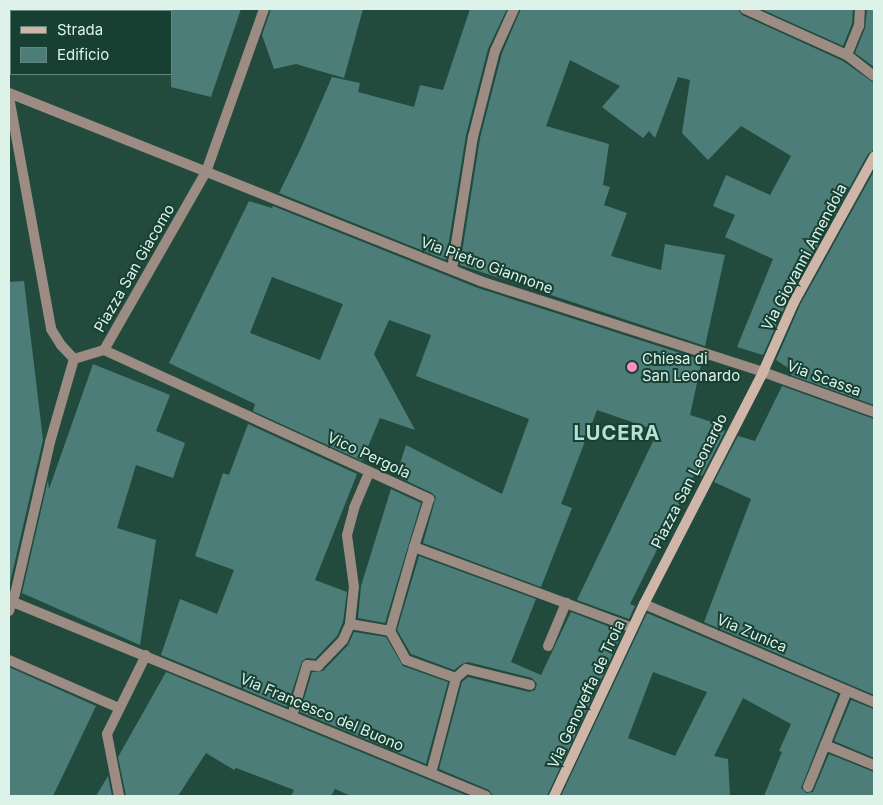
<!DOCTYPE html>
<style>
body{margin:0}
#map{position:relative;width:883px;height:805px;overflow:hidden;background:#224b3e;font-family:Inter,sans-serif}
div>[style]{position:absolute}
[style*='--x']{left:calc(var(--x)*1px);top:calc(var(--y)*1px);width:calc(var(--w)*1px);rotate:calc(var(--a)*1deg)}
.green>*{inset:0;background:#8d3f68}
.building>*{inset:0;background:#4d7d79}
.street>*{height:10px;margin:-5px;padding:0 5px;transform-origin:5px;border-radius:5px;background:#9d8c84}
.secondary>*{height:10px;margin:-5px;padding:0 5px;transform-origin:5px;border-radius:5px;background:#cfb6a8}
.dots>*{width:14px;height:14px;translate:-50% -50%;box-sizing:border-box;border:2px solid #174033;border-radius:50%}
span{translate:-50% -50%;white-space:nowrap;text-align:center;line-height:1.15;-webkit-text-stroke:4px #174033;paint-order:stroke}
.street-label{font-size:15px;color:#ddf3ea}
.poi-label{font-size:15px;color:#ddf3ea}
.left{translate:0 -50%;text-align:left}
.district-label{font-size:20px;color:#b5e2d1;font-weight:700;letter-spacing:1px}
.frame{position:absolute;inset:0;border:10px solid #ddf3ea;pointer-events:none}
.legend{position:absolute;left:10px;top:10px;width:162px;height:65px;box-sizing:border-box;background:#174033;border:1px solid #66887c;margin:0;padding:6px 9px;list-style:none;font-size:15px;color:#ddf3ea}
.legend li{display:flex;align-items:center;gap:10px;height:25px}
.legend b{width:25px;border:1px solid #66887c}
</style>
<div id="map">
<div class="green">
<i style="clip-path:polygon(9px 9px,72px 9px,72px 11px,11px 11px,11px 45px,9px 44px)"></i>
</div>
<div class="building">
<i style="clip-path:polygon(171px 9px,241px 9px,211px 97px,171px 87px)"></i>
<i style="clip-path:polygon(271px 9px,363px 9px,344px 78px,296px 64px,274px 69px,262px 35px)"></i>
<i style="clip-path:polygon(470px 9px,507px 9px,488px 49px,466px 135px,446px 260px,279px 193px,301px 148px,332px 77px,360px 83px,358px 92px,414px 107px,420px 85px,443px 90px)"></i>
<i style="clip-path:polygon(521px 9px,738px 9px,742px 15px,843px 61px,874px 83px,874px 150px,868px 154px,788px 299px,763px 355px,737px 347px,773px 259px,725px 237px,735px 215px,713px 206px,726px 175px,770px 195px,791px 156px,741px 126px,708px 160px,682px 133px,690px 80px,678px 77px,655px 138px,649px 131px,643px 138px,602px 107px,620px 86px,570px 60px,546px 126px,609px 144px,603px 185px,610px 187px,604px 205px,627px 213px,611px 256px,661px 270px,665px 244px,725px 255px,705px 346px,460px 265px,480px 138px,502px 53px)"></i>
<i style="clip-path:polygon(761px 9px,853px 9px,852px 24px,843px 46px)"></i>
<i style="clip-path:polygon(867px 9px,874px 9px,874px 67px,855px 53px,865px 28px)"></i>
<i style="clip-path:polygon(874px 171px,874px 405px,788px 374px,790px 369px,776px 360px,800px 305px)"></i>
<i style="clip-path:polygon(evenodd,249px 201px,272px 208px,273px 206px,478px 288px,702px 360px,690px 415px,715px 423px,713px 428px,725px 431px,702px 476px,695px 473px,630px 604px,635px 606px,629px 619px,577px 600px,658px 431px,597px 410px,561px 504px,572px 508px,541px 587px,423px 543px,436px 497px,432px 493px,396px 476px,406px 445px,502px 494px,529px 419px,416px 376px,431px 335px,389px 320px,374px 354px,415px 430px,380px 418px,362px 461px,253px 411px,255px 404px,169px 363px,249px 201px,272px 277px,343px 304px,320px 360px,250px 333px,272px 277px)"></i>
<i style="clip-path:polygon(24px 281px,43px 440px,9px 587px,9px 282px)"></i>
<i style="clip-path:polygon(93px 364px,170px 395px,156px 431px,185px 443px,173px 478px,136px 465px,117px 528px,156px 540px,140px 645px,22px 593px,48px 480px,49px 489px)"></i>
<i style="clip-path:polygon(782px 386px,874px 419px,874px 695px,704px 622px,751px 499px,714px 482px,738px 436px,755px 441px)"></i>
<i style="clip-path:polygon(248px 424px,357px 474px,315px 580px,347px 592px,343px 622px,337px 636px,315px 659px,307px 658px,302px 661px,287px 707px,161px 655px,180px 599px,217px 614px,234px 570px,195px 556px,223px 473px,229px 475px)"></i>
<i style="clip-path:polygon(391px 489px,421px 503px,385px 623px,358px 618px,361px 586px)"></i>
<i style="clip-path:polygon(419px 556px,536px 599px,511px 662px,541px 675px,571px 612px,623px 632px,547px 796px,493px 796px,489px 790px,439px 769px,462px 682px,468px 677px,529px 692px,535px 690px,537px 684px,532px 678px,468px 662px,462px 664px,454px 670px,411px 654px,397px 630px)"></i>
<i style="clip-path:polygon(evenodd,647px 613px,838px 694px,801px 788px,806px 793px,813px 792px,829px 754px,874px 772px,874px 796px,764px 796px,782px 752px,779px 751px,791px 724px,743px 698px,714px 756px,728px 759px,730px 796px,561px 796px,647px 613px,653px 672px,707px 692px,675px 756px,628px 738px,653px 672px)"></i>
<i style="clip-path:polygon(354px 632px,386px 637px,403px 666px,448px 682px,426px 764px,300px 712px,312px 672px,323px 671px,348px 645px)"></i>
<i style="clip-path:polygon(9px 667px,96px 706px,53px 796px,9px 796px)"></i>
<i style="clip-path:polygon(166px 672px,468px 796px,351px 796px,335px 789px,331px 796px,291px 796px,294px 790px,236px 768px,234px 770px,206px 753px,178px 796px,126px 796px,118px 757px)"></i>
<i style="clip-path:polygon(851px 700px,874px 709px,874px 758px,834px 741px)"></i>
<i style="clip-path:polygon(108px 776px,112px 796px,96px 796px)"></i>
</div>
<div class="street">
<i style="--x:745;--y:9;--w:112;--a:24.3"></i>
<i style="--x:847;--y:55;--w:34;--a:38"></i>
<i style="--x:847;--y:55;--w:31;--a:-68"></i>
<i style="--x:859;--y:26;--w:17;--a:-87"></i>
<i style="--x:9;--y:93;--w:507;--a:21.76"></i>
<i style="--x:480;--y:281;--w:297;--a:17.8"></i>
<i style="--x:763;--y:372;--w:118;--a:19.8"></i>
<i style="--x:9;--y:97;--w:236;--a:79.7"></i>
<i style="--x:51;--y:329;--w:19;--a:58"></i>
<i style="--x:61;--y:345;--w:19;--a:47"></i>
<i style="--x:452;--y:269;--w:134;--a:-81"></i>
<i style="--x:473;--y:137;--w:89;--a:-75.7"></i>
<i style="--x:495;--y:51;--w:46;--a:-65.7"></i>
<i style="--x:104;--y:350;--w:358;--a:24.6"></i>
<i style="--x:429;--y:499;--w:50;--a:107.4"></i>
<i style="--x:414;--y:547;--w:233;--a:20.3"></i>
<i style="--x:74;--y:359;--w:31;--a:-17"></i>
<i style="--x:104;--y:350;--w:205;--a:-60.2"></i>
<i style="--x:206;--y:172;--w:173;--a:-70.4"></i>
<i style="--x:414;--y:547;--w:87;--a:105.9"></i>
<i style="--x:390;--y:631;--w:33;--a:61"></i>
<i style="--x:406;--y:660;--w:53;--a:19.8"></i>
<i style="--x:456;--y:678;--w:98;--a:104.7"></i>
<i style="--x:13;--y:602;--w:511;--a:22.3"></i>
<i style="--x:644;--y:604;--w:250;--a:23.1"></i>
<i style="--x:9;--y:611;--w:18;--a:-71"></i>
<i style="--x:15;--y:594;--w:156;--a:-77"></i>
<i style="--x:50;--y:442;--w:86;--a:-73.9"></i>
<i style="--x:350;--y:624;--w:41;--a:9.9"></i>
<i style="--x:548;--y:646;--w:47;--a:-67.3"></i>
<i style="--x:9;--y:660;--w:120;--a:23.6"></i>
<i style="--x:456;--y:678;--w:13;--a:-42"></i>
<i style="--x:466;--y:669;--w:66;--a:14"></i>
<i style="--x:292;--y:716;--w:53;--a:-73.6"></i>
<i style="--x:307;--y:665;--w:11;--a:5"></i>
<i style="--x:318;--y:666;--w:36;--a:-46"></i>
<i style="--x:343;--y:640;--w:17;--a:-66"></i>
<i style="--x:350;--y:624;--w:37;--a:-84"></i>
<i style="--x:354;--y:587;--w:52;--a:-97.7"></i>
<i style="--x:347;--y:535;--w:28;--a:-75"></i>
<i style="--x:354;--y:508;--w:39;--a:-67"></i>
<i style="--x:825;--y:745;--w:53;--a:22.2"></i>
<i style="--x:808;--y:787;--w:104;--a:-67.9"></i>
<i style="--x:119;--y:796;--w:63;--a:-101"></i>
<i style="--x:107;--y:734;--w:88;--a:-63.7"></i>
</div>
<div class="secondary">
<i style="--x:554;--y:796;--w:212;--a:-64.9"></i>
<i style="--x:644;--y:604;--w:261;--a:-62.8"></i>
<i style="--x:763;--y:372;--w:77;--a:-66.1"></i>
<i style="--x:794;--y:302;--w:166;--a:-61.1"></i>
</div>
<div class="dots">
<i style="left:632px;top:367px;background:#fb8fc5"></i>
</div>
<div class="street-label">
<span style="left:804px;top:257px;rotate:-62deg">Via Giovanni Amendola</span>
<span style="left:487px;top:265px;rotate:20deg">Via Pietro Giannone</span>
<span style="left:134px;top:268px;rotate:-60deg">Piazza San Giacomo</span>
<span style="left:824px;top:378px;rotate:20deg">Via Scassa</span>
<span style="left:369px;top:455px;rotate:25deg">Vico Pergola</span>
<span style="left:689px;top:481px;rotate:-63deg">Piazza San Leonardo</span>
<span style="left:752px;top:633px;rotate:23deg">Via Zunica</span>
<span style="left:586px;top:694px;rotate:-65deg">Via Genoveffa de Troia</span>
<span style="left:322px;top:712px;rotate:23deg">Via Francesco del Buono</span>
</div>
<div class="poi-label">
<span class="left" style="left:642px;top:367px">Chiesa di<br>San Leonardo</span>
</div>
<div class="district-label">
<span style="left:617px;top:433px">LUCERA</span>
</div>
<div class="frame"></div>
<ul class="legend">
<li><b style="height:6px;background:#cfb6a8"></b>Strada</li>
<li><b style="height:14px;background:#4d7d79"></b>Edificio</li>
</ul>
</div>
